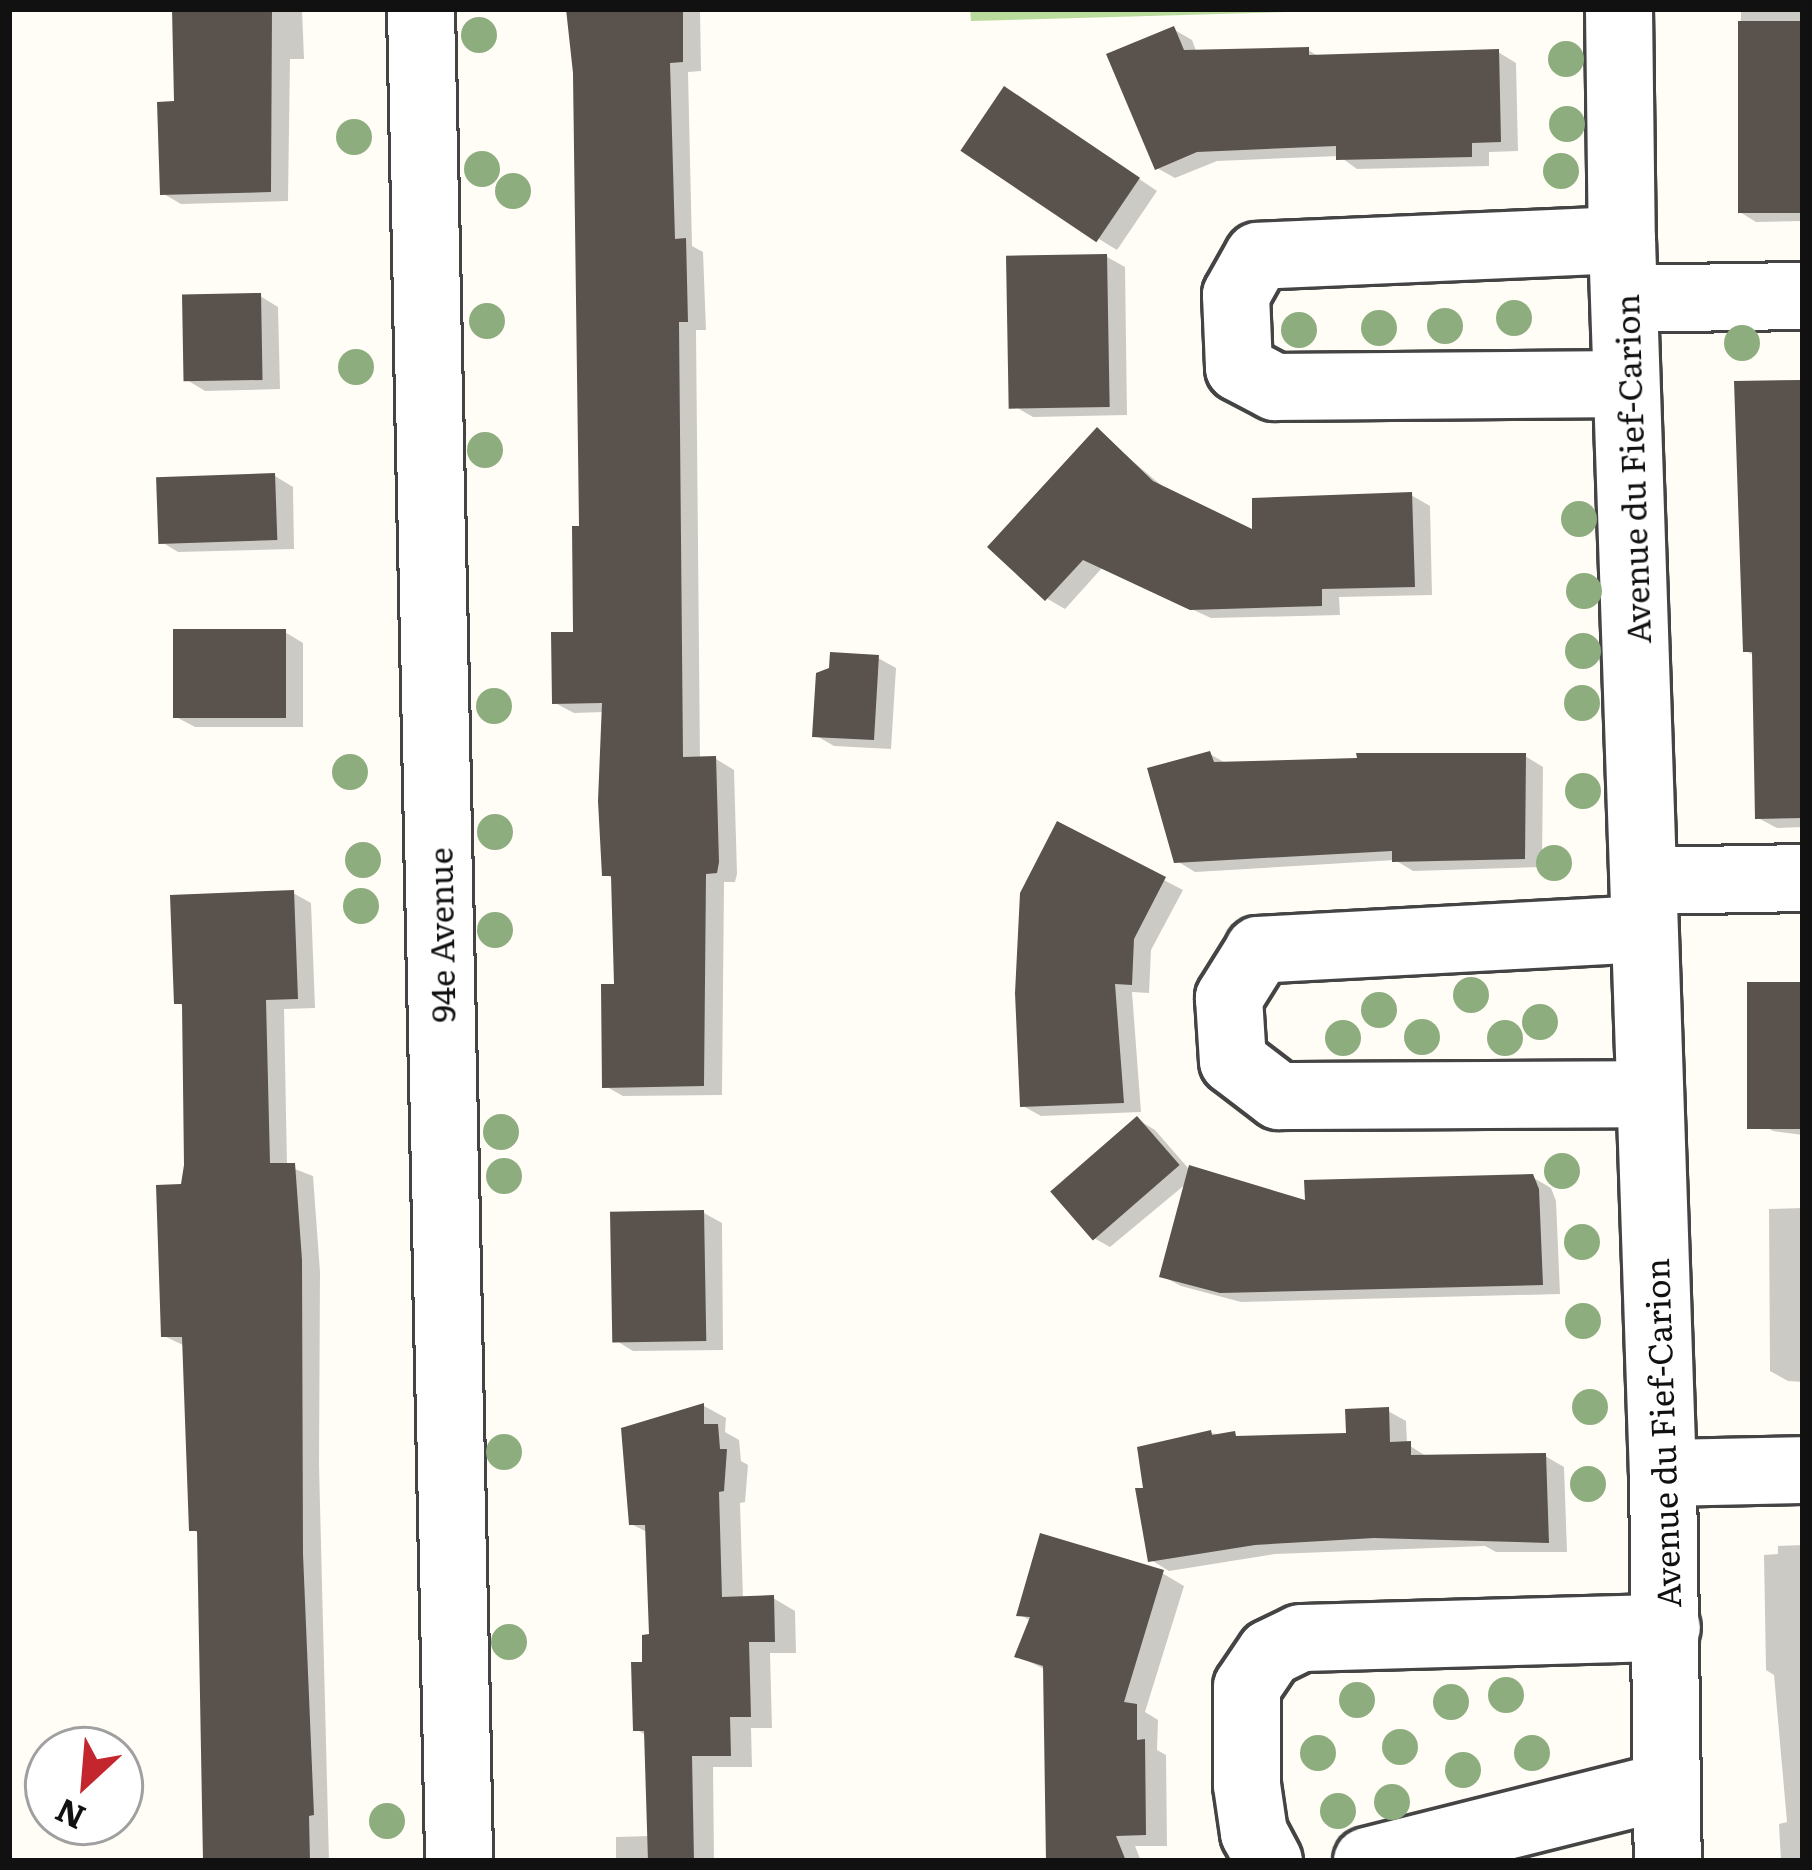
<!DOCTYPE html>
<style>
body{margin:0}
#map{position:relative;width:1812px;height:1870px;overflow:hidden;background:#fffdf5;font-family:Literata,serif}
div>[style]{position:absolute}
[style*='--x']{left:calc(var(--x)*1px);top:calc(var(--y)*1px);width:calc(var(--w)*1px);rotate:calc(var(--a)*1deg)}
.forest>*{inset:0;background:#b9dc9c}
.shadow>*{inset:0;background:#0003}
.building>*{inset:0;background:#5a524d;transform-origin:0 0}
.roads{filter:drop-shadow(3px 0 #444) drop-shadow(-3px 0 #444) drop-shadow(0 3px #444) drop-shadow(0 -3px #444)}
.minor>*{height:66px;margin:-33px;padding:0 33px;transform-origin:33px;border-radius:33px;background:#fff}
.trees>*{width:36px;height:36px;margin:-18px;border-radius:50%;background:#8dad7f}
span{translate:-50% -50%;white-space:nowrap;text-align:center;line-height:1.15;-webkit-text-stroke:12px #fff;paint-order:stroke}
.street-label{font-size:33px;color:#111}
.frame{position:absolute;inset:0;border:12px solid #111;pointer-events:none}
.north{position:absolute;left:24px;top:1726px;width:120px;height:120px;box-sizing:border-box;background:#fff;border:3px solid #a0a0a0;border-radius:50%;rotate:206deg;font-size:33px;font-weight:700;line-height:48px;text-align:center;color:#111}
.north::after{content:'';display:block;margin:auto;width:42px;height:54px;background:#c4262e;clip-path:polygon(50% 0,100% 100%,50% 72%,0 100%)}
</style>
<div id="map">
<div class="forest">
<i style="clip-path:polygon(970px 9px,1390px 9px,971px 21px)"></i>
</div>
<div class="shadow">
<i style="clip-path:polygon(175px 9px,302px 9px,304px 59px,290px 59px,288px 201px,181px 204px,162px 193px,177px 104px)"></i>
<i style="clip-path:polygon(572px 9px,700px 9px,701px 71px,688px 72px,692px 246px,703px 252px,706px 330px,696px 330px,700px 760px,716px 759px,734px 770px,737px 874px,735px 882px,724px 882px,722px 1095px,623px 1096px,605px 1086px,617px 987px,614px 879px,605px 874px,604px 712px,574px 713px,555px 703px,576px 635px,582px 529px)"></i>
<i style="clip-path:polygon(1741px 9px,1803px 9px,1803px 221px,1756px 222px,1738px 211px)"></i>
<i style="clip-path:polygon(1173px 29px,1192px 40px,1197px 53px,1308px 50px,1321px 58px,1498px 52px,1516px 63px,1518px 151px,1489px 152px,1489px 166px,1357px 169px,1339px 156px,1217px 161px,1175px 178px,1157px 168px)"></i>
<i style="clip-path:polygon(1023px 100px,1157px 191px,1117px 250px,1099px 239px)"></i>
<i style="clip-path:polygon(1107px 257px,1125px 267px,1127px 415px,1033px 417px,1014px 406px)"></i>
<i style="clip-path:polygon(260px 296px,278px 307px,280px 389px,205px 391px,187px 380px)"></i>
<i style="clip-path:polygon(1803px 383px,1803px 827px,1777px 828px,1758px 818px,1755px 656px,1746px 651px)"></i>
<i style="clip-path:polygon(1097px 431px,1168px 491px,1256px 534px,1411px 495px,1430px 506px,1432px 595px,1339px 597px,1340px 615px,1211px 618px,1102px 568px,1065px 609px,1046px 598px)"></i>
<i style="clip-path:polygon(275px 476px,293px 487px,294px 549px,178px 552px,160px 541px)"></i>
<i style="clip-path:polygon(285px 632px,303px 643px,303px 727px,195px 727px,176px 717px)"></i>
<i style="clip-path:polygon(878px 658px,896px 668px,891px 749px,834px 746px,815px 735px)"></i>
<i style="clip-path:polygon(1210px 754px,1229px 765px,1525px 756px,1543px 767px,1542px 867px,1413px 871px,1395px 860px,1195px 872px,1177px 861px)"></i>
<i style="clip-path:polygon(1058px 825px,1183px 890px,1151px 950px,1149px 993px,1132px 992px,1141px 1112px,1041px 1116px,1023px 1106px)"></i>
<i style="clip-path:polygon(293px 893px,311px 903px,315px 1008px,284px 1009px,287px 1166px,313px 1176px,320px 1272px,319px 1465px,329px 1861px,206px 1861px,200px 1534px,192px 1529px,185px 1346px,164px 1336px,187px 1166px,185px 1007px,177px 1002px)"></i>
<i style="clip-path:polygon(1803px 985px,1803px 1135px,1773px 1131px,1754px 1120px)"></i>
<i style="clip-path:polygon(1137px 1119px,1155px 1130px,1188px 1168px,1309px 1204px,1532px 1177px,1551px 1188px,1556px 1201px,1560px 1294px,1241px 1302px,1181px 1286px,1162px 1276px,1187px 1183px,1110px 1247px,1092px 1237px)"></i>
<i style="clip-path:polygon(1803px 1208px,1803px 1382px,1788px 1381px,1770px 1371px,1769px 1209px)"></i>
<i style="clip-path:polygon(704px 1213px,722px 1223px,723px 1350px,633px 1351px,615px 1340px)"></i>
<i style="clip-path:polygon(704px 1406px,726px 1418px,725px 1432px,739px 1440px,741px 1461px,748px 1465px,745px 1502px,740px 1503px,743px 1599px,773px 1598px,795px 1611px,796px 1653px,770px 1653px,772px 1728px,751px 1728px,752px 1767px,713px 1767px,714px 1861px,609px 1861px,616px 1859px,616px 1837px,650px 1836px,647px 1736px,636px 1729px,652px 1636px,649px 1533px,631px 1524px,624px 1430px)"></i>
<i style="clip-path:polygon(1388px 1411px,1406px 1421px,1407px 1444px,1429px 1458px,1545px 1456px,1564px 1467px,1567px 1552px,1496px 1552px,1485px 1546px,1275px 1554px,1169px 1571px,1151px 1560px,1147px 1491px,1211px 1433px,1244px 1439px,1349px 1436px)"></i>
<i style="clip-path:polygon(1803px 1545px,1803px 1861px,1781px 1861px,1779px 1824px,1787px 1822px,1774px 1675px,1766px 1670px,1764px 1555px,1778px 1554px,1778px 1546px)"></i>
<i style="clip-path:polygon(1162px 1573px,1184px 1586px,1145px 1712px,1158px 1720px,1157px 1750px,1166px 1755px,1167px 1846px,1135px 1846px,1141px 1861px,1049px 1861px,1046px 1670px,1018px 1656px,1031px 1621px,1019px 1614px)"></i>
</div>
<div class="building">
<i style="clip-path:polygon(172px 9px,272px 9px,271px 192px,160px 195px,157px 102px,174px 101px)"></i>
<i style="clip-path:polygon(566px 9px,683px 9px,683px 62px,670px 63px,675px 239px,686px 238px,688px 322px,679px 322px,683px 757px,716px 756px,719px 862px,717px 873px,706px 874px,704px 1086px,602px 1088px,601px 984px,614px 984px,611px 876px,602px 876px,598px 801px,602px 703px,552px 704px,551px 632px,573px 632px,572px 526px,579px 526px,573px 73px)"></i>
<i style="left:1738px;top:21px;width:65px;height:192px"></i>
<i style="clip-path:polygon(1174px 26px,1184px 50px,1309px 47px,1309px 55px,1499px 49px,1501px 142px,1472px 143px,1472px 157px,1336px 160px,1336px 146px,1197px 152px,1155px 170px,1106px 54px)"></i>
<i style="left:1004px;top:86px;width:164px;height:78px;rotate:34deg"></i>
<i style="left:1107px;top:254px;width:153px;height:101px;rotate:89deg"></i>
<i style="left:261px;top:293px;width:87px;height:79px;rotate:89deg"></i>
<i style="clip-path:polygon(1803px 380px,1803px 818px,1755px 819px,1752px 652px,1743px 652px,1734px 381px)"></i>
<i style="clip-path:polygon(1097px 427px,1153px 481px,1252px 529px,1252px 498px,1412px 492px,1415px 587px,1322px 589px,1322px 606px,1190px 610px,1083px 560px,1045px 601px,987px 547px)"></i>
<i style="left:275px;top:473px;width:67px;height:119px;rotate:88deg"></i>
<i style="left:173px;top:629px;width:113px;height:89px"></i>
<i style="clip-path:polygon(830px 652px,879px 655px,874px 740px,812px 737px,816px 673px,829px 668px)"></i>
<i style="clip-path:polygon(1210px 751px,1214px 762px,1357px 758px,1356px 753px,1526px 753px,1525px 859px,1392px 862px,1392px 851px,1174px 863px,1147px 768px)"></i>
<i style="clip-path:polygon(1057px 821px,1166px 877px,1134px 939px,1132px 985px,1115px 984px,1124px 1103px,1020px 1107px,1015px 993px,1020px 893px)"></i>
<i style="clip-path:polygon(294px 890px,298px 999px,266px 1000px,270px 1163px,295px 1163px,302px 1260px,303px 1554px,314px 1815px,309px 1816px,310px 1861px,203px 1861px,197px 1531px,189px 1531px,182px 1337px,161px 1337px,158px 1245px,156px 1185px,181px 1184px,184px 1165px,182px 1004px,174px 1004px,170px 895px)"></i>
<i style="left:1803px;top:982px;width:147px;height:56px;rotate:90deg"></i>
<i style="left:1137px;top:1116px;width:65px;height:115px;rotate:49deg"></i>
<i style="clip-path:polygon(1189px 1165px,1305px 1200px,1304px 1180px,1533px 1174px,1539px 1189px,1543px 1285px,1220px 1293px,1159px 1277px)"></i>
<i style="left:704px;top:1210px;width:131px;height:94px;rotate:89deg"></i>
<i style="clip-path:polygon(704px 1403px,704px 1424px,718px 1424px,720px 1449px,727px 1449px,724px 1491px,719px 1492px,722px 1597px,774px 1595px,775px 1642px,749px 1642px,751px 1717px,730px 1717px,731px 1756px,692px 1756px,694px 1861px,648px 1861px,644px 1731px,633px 1731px,631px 1662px,642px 1662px,642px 1635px,649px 1634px,645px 1525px,629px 1525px,621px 1428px)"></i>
<i style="clip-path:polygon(1389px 1407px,1390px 1442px,1411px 1441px,1411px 1455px,1546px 1453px,1549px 1543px,1374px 1538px,1255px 1545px,1148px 1562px,1135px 1488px,1143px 1488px,1137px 1447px,1211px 1430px,1212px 1435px,1235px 1431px,1236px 1436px,1346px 1433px,1345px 1409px)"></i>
<i style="clip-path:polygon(1040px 1533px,1164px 1570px,1124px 1702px,1137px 1704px,1137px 1740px,1145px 1739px,1146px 1835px,1116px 1836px,1126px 1861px,1046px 1861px,1043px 1666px,1014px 1657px,1030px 1617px,1016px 1616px)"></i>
</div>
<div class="roads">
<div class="minor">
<i style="--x:421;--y:9;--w:1852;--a:88.82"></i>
<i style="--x:1619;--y:9;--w:231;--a:89.3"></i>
<i style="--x:1622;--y:240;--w:1234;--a:88.1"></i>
<i style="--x:1663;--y:1473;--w:388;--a:89.3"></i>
<i style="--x:1622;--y:240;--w:364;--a:177.5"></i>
<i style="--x:1258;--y:256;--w:45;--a:119.4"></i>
<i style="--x:1236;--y:295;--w:73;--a:87.6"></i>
<i style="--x:1239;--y:368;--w:41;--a:27.8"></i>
<i style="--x:1275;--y:387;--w:351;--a:-0.5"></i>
<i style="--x:1625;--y:299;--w:178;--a:-1"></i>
<i style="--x:1647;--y:881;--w:156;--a:-1.1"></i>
<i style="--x:1643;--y:929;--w:385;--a:176.9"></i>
<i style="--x:1259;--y:950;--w:57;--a:122"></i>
<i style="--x:1229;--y:998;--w:63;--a:86.4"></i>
<i style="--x:1233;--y:1061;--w:58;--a:37.3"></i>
<i style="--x:1279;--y:1096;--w:370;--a:-0.3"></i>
<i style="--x:1663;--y:1473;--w:140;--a:-1.2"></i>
<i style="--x:1269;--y:1861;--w:32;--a:-118"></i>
<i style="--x:1254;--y:1833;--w:49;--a:-98.3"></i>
<i style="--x:1247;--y:1785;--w:98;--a:-90"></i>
<i style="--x:1247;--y:1687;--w:41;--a:-55.9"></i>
<i style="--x:1270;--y:1653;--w:34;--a:-26"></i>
<i style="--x:1301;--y:1638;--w:366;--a:-1.6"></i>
<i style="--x:1367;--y:1861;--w:308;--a:-14.1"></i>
</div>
</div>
<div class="trees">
<i style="left:479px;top:35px"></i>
<i style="left:1566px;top:59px"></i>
<i style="left:1567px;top:124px"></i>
<i style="left:354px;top:137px"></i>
<i style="left:482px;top:169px"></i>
<i style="left:1561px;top:171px"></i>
<i style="left:513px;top:191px"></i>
<i style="left:1514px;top:318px"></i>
<i style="left:487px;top:321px"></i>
<i style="left:1445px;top:326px"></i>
<i style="left:1379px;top:328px"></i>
<i style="left:1299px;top:330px"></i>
<i style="left:1742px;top:343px"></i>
<i style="left:356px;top:367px"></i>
<i style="left:485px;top:450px"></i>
<i style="left:1579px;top:519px"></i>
<i style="left:1584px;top:591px"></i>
<i style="left:1583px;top:651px"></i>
<i style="left:1582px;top:703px"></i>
<i style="left:494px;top:706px"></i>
<i style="left:350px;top:772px"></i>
<i style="left:1583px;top:791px"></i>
<i style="left:495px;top:832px"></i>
<i style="left:363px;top:860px"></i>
<i style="left:1554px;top:863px"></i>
<i style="left:361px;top:906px"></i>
<i style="left:495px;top:930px"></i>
<i style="left:1471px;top:995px"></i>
<i style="left:1379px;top:1010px"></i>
<i style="left:1540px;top:1022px"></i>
<i style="left:1422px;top:1037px"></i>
<i style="left:1343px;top:1038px"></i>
<i style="left:1505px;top:1038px"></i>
<i style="left:501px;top:1132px"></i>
<i style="left:1562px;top:1171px"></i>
<i style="left:504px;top:1176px"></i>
<i style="left:1582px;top:1242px"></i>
<i style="left:1583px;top:1321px"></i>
<i style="left:1590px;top:1407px"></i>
<i style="left:504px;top:1452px"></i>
<i style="left:1588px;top:1484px"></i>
<i style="left:509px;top:1642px"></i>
<i style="left:1506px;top:1695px"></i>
<i style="left:1357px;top:1700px"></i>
<i style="left:1451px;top:1702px"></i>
<i style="left:1400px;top:1747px"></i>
<i style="left:1318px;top:1753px"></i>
<i style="left:1532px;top:1753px"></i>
<i style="left:1463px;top:1770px"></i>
<i style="left:1392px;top:1802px"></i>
<i style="left:1338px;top:1811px"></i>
<i style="left:387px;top:1821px"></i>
</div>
<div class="street-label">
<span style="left:1631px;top:469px;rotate:-92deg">Avenue du Fief-Carion</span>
<span style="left:440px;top:935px;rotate:-91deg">94e Avenue</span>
<span style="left:1661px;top:1433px;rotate:-92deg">Avenue du Fief-Carion</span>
</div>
<div class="frame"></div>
<div class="north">N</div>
</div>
